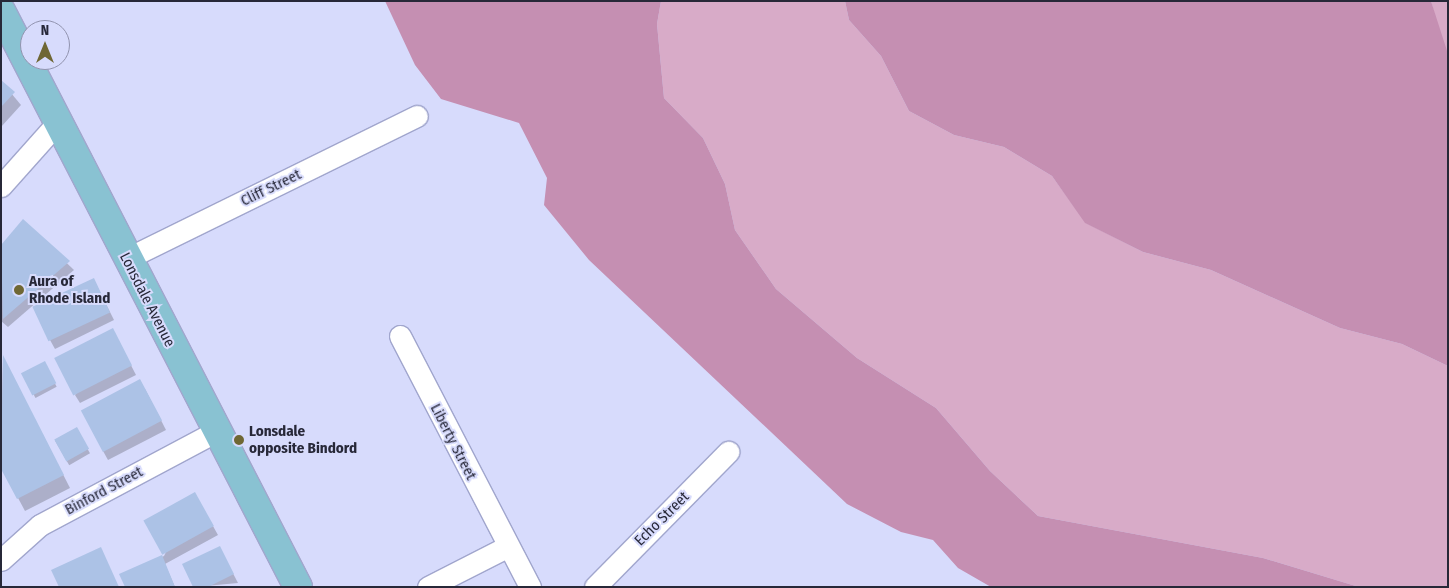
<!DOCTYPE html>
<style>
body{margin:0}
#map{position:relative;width:1449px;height:588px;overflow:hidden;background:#d7dbfc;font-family:"Fira Sans Condensed",sans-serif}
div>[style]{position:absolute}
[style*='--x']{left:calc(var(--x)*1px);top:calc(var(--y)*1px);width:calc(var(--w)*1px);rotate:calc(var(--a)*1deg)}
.green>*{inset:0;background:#d8abc8}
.forest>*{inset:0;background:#c58fb2}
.shadow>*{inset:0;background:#0003;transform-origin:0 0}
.building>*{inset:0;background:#acc2e6;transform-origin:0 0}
.roads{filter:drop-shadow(1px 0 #a1a6cd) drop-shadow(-1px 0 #a1a6cd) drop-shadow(0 1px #a1a6cd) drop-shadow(0 -1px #a1a6cd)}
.street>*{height:21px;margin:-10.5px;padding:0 10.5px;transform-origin:10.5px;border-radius:10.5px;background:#fff}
.primary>*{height:28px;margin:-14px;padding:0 14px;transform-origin:14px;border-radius:14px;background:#89c2d2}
.dots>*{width:14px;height:14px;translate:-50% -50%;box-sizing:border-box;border:2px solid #d7dbfc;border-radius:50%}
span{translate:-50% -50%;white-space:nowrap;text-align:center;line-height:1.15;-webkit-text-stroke:4px #d7dbfc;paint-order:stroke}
.street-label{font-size:15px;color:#272838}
.poi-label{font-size:15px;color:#272838;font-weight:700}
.left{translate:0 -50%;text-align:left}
.frame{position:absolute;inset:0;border:2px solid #272838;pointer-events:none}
.north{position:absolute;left:20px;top:20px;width:50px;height:50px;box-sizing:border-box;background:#d7dbfc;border:1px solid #9193ae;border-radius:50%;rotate:0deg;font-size:14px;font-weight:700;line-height:20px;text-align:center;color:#272838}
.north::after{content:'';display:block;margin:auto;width:18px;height:22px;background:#6f6734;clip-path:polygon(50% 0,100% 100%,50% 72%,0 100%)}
</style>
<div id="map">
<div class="green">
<i style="clip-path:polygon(661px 1px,845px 1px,849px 20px,881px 56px,909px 111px,954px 135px,1004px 147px,1052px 176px,1086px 223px,1143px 252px,1211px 270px,1340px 328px,1402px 344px,1448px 366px,1448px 587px,1359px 587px,1263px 558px,1038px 516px,990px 471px,936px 408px,857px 358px,776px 289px,735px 230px,725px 184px,703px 138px,664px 98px,657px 24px)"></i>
<i style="clip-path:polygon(1431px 1px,1448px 1px,1448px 54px,1443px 46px)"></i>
</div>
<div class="forest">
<i style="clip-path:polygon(385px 1px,661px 1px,657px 24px,664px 98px,703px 138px,725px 184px,735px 230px,776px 289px,857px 358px,936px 408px,990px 471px,1038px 516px,1263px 558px,1359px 587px,991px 587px,958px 568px,933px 540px,901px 532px,847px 504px,589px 260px,544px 205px,547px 178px,519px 123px,441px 99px,415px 65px)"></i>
<i style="clip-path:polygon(845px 1px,1431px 1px,1448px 54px,1448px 366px,1402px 344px,1340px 328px,1211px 270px,1143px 252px,1085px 223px,1052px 176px,1004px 147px,954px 135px,909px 111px,881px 56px,849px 20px)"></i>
</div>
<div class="shadow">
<i style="clip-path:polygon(1px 81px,21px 105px,1px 127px)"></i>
<i style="clip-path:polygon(23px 221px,74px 270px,8px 327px,1px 321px,1px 247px)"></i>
<i style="clip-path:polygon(98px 288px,114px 320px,55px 349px,50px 340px)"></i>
<i style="clip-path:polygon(117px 338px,136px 375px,80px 403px,75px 395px)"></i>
<i style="clip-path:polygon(3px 357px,70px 488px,25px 511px,1px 466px)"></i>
<i style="left:44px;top:363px;width:27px;height:24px;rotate:62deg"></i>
<i style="clip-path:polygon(145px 389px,166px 430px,108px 460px,103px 451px)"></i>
<i style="left:76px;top:429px;width:28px;height:24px;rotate:60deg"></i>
<i style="clip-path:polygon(195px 494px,218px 535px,165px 564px,175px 587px,126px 587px,121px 575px,164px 556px)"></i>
<i style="clip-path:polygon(224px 556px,238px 583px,195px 587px)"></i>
</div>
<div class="building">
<i style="clip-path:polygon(1px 80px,15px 92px,1px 107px)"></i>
<i style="clip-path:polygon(23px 219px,70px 261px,3px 319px,1px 245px)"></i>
<i style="left:94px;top:278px;width:38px;height:68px;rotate:65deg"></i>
<i style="left:113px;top:328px;width:42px;height:66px;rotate:63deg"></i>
<i style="clip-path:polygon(3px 355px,64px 475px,17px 499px,1px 469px)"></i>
<i style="left:45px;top:361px;width:25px;height:27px;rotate:63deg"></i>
<i style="left:140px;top:379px;width:47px;height:67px;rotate:62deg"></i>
<i style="left:77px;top:427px;width:25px;height:26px;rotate:61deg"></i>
<i style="left:195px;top:492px;width:39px;height:59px;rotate:61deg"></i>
<i style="clip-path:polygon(220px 546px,234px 574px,208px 587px,193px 587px,182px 564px)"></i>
<i style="clip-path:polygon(101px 547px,119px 587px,59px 587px,51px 570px)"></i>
<i style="clip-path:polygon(162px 555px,175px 587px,125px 587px,119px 574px)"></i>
</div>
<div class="roads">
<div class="street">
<i style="--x:1;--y:186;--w:87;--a:-48.3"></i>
<i style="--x:126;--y:259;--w:324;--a:-26.2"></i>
<i style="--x:400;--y:336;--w:283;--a:62.6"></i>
<i style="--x:1;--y:560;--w:52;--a:-41.9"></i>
<i style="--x:40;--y:525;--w:198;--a:-28"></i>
<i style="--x:428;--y:587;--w:89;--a:-26.9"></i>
<i style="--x:595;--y:587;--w:190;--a:-45.4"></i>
</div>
<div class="primary">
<i style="--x:1;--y:11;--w:648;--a:62.72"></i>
</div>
</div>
<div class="dots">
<i style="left:19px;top:290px;background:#6f6734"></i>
<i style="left:239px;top:440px;background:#6f6734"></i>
</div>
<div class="street-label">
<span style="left:271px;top:188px;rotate:-26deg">Cliff Street</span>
<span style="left:147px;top:300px;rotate:63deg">Lonsdale Avenue</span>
<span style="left:453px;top:442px;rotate:63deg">Liberty Street</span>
<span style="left:104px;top:491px;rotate:-28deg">Binford Street</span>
<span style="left:662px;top:519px;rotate:-45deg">Echo Street</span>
</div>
<div class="poi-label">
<span class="left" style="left:29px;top:290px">Aura of<br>Rhode Island</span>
<span class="left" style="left:249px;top:440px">Lonsdale<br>opposite Bindord</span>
</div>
<div class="frame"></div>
<div class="north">N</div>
</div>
